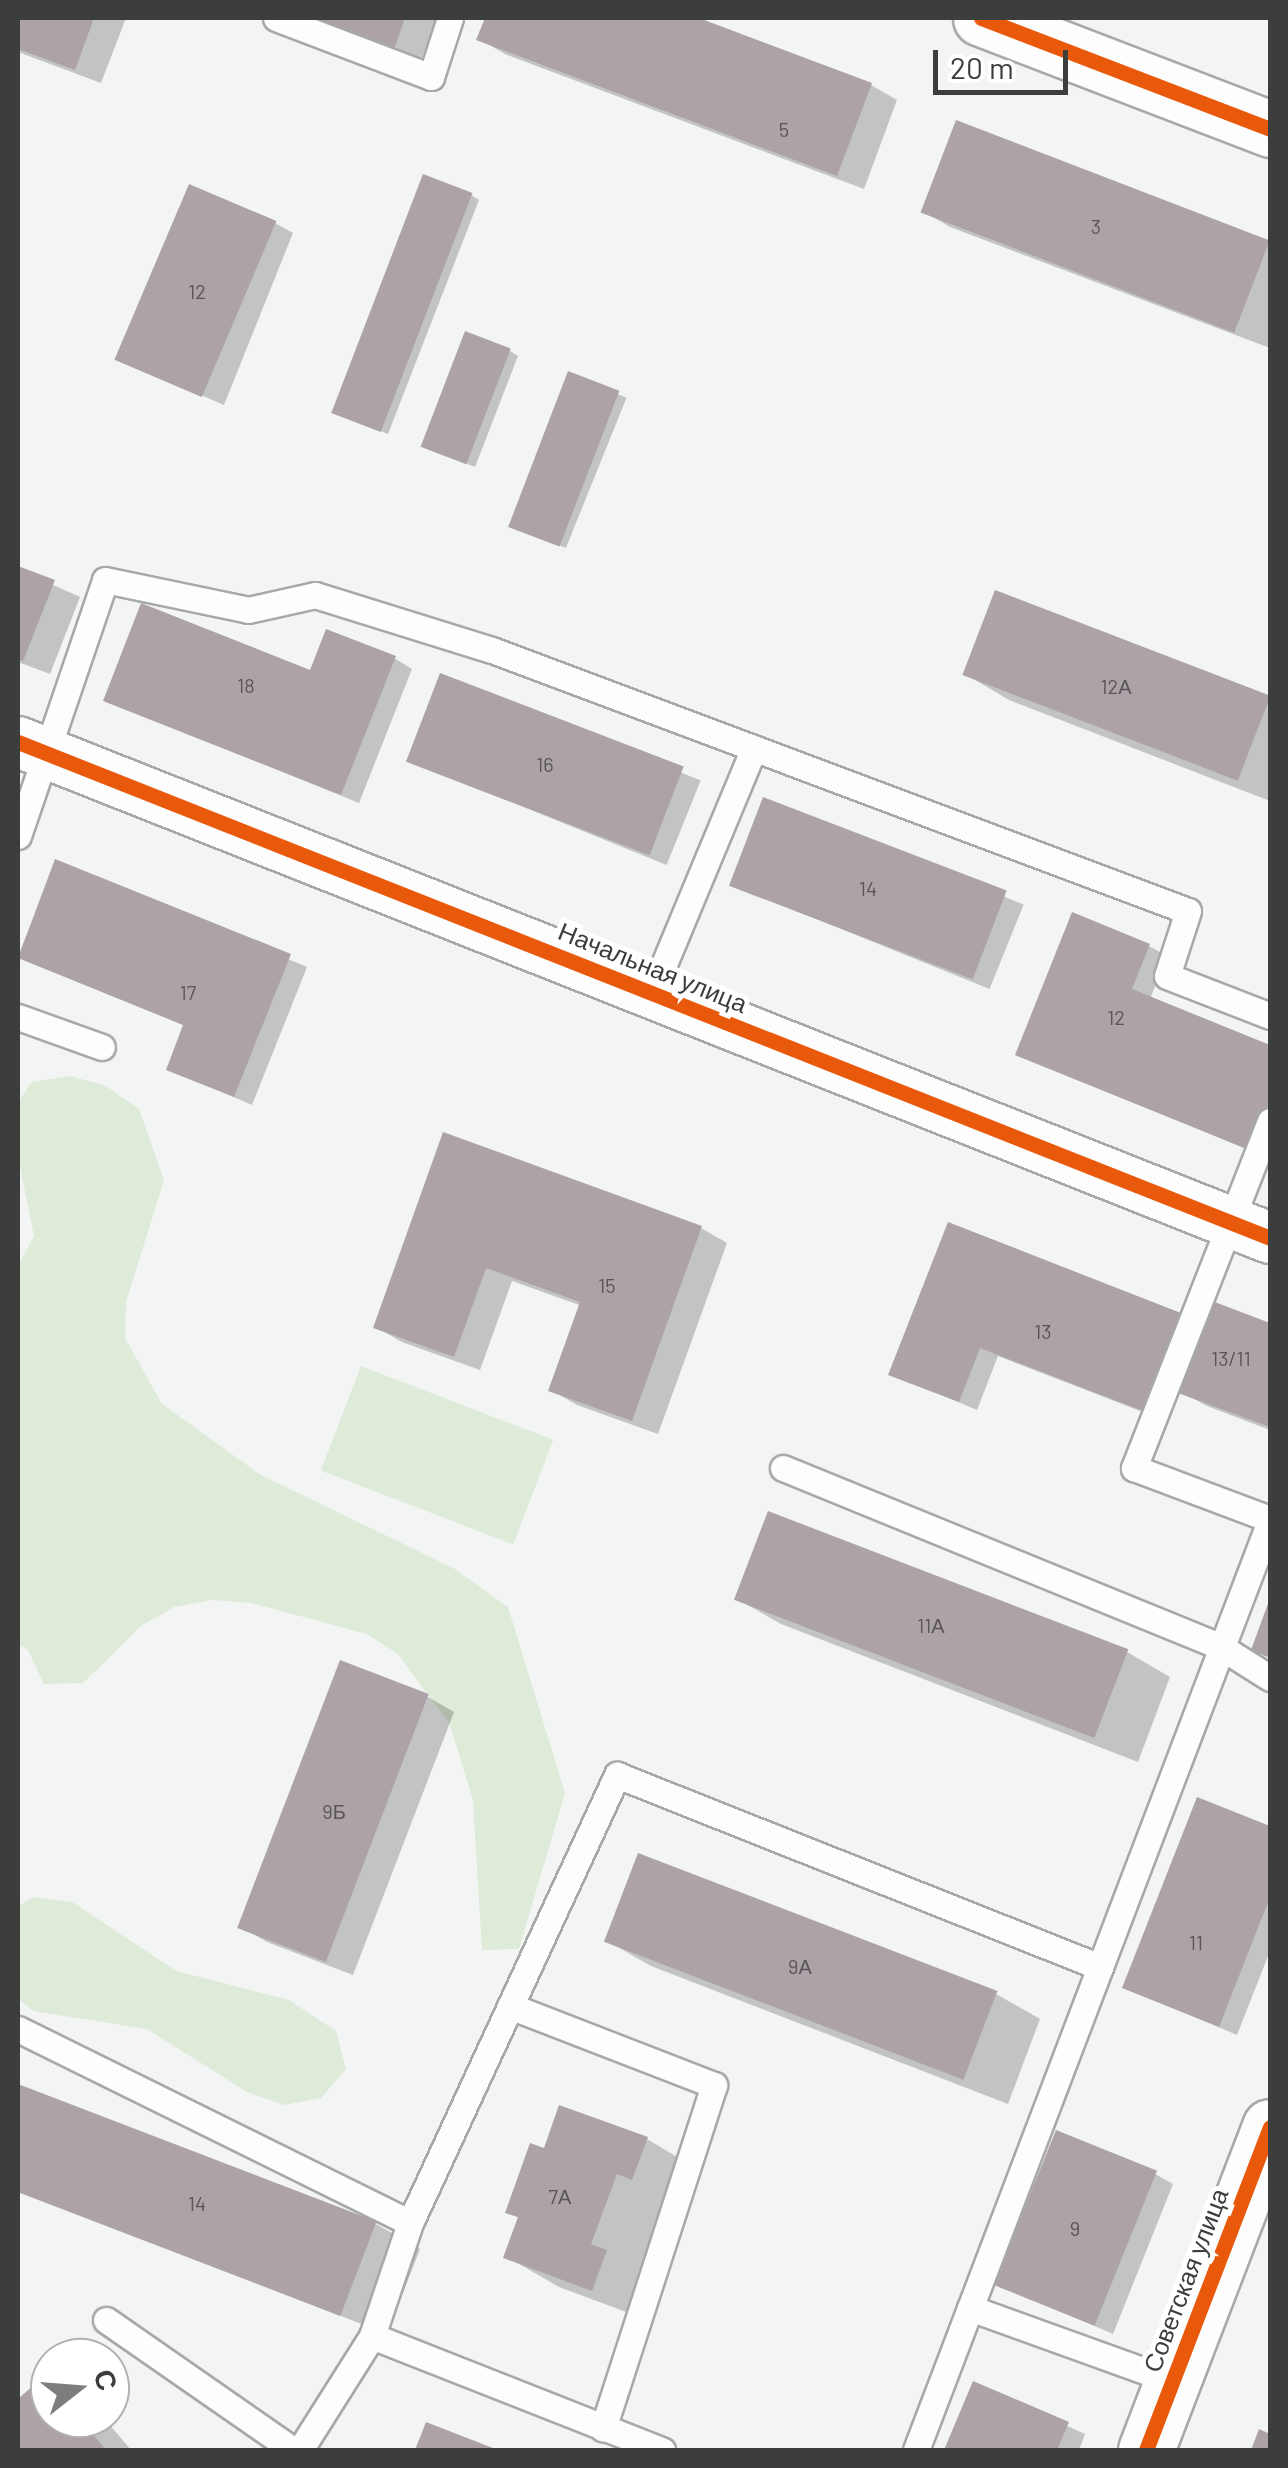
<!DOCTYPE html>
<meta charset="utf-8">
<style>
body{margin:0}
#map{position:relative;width:1288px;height:2468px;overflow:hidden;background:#f3f4f4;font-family:Barlow,sans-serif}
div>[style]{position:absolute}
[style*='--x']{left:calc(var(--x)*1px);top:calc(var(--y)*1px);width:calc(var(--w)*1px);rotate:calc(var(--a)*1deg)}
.green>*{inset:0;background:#deebd9;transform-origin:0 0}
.shadow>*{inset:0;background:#0003;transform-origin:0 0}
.building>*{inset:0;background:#aca2a8;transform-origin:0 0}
.roads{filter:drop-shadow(2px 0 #a7a8a8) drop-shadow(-2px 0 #a7a8a8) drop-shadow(0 2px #a7a8a8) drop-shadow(0 -2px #a7a8a8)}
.lane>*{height:25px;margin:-12.5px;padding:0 12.5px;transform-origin:12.5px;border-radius:12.5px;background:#fdfdfd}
.street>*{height:50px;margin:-25px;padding:0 25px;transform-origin:25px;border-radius:25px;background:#fdfdfd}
.secondary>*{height:55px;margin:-27.5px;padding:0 27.5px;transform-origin:27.5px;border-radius:27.5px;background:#fdfdfd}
.cycleway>*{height:15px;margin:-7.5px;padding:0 7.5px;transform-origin:7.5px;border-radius:7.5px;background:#e8590c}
span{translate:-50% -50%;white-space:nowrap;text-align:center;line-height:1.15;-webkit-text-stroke:10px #fff;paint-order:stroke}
.number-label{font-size:20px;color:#585658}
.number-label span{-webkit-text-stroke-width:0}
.street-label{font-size:25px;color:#3c3d3d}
.frame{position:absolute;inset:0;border:20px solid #3c3d3d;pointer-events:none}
.north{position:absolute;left:30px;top:2338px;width:100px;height:100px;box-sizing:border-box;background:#fff;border:2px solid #b1b1b1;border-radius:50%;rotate:73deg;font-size:28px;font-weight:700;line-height:40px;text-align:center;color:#3c3d3d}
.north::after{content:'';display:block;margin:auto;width:35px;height:45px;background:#7c7d7d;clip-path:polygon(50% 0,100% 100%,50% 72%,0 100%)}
.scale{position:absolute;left:933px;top:50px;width:135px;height:45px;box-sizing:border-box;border:5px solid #3c3d3d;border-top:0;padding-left:12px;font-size:30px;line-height:35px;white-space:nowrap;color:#3c3d3d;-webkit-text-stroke:8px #fff;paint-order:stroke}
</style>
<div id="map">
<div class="green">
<i style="clip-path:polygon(70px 1076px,106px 1086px,139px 1109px,164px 1180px,126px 1302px,125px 1338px,162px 1404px,261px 1475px,455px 1569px,508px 1607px,565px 1793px,519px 1949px,482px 1950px,473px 1800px,450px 1725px,398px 1654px,367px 1634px,251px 1603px,212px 1600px,174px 1607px,141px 1626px,83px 1683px,44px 1684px,28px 1650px,18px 1644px,18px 1266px,34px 1236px,18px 1156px,18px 1102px,32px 1082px)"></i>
<i style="left:361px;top:1366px;width:206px;height:112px;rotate:21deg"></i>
<i style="clip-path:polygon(34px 1897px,72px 1902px,176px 1971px,289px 2000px,336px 2031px,346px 2069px,321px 2098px,284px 2105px,247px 2092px,147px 2029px,33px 2011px,18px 1999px,18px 1906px)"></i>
</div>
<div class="shadow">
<i style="clip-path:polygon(18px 18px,126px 18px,101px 83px,18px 52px)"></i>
<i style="clip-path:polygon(437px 18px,420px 62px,322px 19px,323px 18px)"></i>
<i style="clip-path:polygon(487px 18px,692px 18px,871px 85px,897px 100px,864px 189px,505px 54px,479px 39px)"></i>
<i style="clip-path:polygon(957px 124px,1270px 242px,1270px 348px,950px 227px,924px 212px)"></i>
<i style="clip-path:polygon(471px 195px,479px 200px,388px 434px,342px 416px)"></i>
<i style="clip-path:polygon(275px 223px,293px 233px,224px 405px,120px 360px)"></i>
<i style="clip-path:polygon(510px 351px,518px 356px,475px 467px,431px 450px)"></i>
<i style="left:570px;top:375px;width:61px;height:162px;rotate:22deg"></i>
<i style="clip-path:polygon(18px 569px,80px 597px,50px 674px,18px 662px)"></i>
<i style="clip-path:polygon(996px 593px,1270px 700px,1270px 801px,1009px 700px,965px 674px)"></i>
<i style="clip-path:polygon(394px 658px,412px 669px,359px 803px,106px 700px)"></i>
<i style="left:442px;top:676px;width:279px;height:91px;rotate:22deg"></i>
<i style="left:765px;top:800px;width:279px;height:91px;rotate:22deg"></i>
<i style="clip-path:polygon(56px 863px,307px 967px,252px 1105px,169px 1069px,186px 1026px,18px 956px)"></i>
<i style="clip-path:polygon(1149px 946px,1167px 956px,1150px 999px,1270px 1047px,1270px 1159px,1018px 1054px)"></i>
<i style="clip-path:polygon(444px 1136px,701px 1228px,727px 1243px,658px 1434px,577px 1405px,551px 1390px,582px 1306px,512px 1281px,480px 1370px,402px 1342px,376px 1327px)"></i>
<i style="clip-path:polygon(949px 1225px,1185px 1317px,1213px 1304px,1270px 1325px,1270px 1430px,1207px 1406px,1178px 1390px,1166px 1421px,998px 1356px,977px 1410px,892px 1374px)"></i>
<i style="clip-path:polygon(737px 1599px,1127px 1652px,1170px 1677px,1138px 1762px,781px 1624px)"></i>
<i style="clip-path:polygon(341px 1664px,428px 1697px,454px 1712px,353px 1975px,267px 1942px,241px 1927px)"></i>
<i style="clip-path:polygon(1199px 1800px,1270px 1829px,1270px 1951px,1237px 2035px,1125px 1987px)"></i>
<i style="clip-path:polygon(607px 1941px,996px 1994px,1040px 2019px,1008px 2104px,651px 1966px)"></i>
<i style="clip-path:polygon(18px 2087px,376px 2224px,420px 2249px,387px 2334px,18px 2189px)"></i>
<i style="clip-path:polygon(647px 2139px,699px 2170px,645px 2319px,559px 2287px,507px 2257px,520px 2219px,508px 2211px,545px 2151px)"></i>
<i style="clip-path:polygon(1155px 2174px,1173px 2184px,1113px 2334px,997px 2284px)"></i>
<i style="clip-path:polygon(44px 2379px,50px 2383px,50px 2418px,104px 2418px,131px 2450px,18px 2450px,18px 2402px)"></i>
<i style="clip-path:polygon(974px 2384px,1085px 2434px,1079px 2450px,946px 2450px)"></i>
</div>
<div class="building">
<i style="clip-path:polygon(18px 18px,94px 18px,75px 70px,18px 49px)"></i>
<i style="clip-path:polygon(313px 18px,405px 18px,394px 49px)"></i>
<i style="clip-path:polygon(485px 18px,699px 18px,872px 83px,837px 176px,476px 40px)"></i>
<i style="left:956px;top:120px;width:336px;height:99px;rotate:21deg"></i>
<i style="left:423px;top:174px;width:53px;height:256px;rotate:21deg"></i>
<i style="left:189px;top:184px;width:95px;height:191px;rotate:23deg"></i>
<i style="left:465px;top:331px;width:49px;height:124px;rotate:21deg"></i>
<i style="left:568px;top:371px;width:55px;height:167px;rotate:21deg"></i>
<i style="clip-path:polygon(18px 566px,55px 580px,23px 661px,18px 659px)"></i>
<i style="left:995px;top:590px;width:295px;height:91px;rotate:21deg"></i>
<i style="clip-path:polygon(141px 603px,310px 670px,326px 629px,396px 656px,341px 795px,103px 701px)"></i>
<i style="left:440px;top:673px;width:261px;height:95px;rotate:21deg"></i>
<i style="left:763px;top:797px;width:261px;height:95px;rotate:21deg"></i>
<i style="clip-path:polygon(55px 859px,291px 954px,234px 1097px,166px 1070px,183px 1025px,18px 958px)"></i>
<i style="clip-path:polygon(1072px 912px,1150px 944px,1132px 989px,1270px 1045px,1270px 1104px,1252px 1151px,1015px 1055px)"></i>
<i style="clip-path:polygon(443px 1132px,702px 1226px,632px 1421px,548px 1391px,580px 1302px,486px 1268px,454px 1357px,373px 1328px)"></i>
<i style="clip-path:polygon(948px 1222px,1186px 1315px,1148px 1413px,980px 1348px,959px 1402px,888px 1375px)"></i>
<i style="clip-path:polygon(1212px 1301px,1270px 1323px,1270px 1427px,1178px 1393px)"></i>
<i style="left:768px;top:1511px;width:386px;height:95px;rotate:21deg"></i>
<i style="clip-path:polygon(1270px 1598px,1270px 1658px,1251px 1650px)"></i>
<i style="left:340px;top:1660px;width:95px;height:287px;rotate:21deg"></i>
<i style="clip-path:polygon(1197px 1797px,1270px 1826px,1270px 1897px,1219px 2027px,1122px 1988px)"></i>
<i style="left:638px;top:1853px;width:385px;height:95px;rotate:21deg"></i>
<i style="left:18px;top:2084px;width:384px;height:101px;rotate:21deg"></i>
<i style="clip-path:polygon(559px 2105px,648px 2137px,632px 2180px,617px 2174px,591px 2244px,607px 2250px,592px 2291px,503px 2258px,518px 2217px,505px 2213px,530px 2143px,544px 2148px)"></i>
<i style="left:1056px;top:2130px;width:109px;height:167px;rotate:22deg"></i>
<i style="clip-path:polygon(44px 2376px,50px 2383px,50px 2418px,79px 2418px,106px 2450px,18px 2450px,18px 2399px)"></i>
<i style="clip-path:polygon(973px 2381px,1069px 2422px,1057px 2450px,944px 2450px)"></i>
<i style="clip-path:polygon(426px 2422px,498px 2450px,415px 2450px)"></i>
<i style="clip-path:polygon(1259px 2429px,1270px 2434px,1270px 2450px,1251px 2450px)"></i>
</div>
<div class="roads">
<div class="lane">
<i style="--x:276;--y:18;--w:166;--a:20.8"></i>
<i style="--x:431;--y:77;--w:62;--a:-72.1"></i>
<i style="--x:18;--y:836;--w:270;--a:-71.2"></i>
<i style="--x:105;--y:580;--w:146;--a:11.8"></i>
<i style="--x:248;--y:610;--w:69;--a:-12.6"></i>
<i style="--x:315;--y:595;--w:185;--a:17.3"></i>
<i style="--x:492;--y:650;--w:743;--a:20.56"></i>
<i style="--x:1188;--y:911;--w:68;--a:107.9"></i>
<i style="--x:1167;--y:976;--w:110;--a:21.2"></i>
<i style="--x:652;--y:993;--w:265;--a:-67.4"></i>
<i style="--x:18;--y:1017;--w:89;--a:19.7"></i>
<i style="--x:1270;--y:1121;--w:373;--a:111.4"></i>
<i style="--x:1134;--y:1468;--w:145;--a:20.6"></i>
<i style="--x:783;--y:1468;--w:473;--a:22.2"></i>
<i style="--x:1221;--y:1647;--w:58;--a:32.3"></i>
<i style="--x:510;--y:2006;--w:219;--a:21.2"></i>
<i style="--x:714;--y:2085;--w:361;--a:107.9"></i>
<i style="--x:18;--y:2029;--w:437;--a:26.3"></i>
<i style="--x:970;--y:2308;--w:216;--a:19.8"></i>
<i style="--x:106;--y:2320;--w:228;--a:34.8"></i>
<i style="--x:372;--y:2336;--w:312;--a:21.5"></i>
<i style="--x:300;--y:2450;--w:135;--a:-57.7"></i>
<i style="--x:372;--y:2336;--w:119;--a:-71.4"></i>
<i style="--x:410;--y:2223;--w:494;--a:-65.2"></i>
<i style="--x:617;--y:1775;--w:520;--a:21.68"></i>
<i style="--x:916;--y:2450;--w:994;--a:-69.14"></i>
</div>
<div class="street">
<i style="--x:18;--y:742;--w:1347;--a:21.61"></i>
</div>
<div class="secondary">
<i style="--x:981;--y:18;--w:310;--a:21"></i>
<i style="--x:1146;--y:2450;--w:346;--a:-69"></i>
</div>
</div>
<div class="cycleway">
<i style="--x:981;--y:18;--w:310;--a:21"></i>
<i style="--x:18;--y:742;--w:1347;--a:21.61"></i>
<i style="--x:1146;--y:2450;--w:346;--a:-69"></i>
</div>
<div class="number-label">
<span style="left:784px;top:129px">5</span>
<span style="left:1096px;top:226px">3</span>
<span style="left:197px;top:291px">12</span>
<span style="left:246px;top:685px">18</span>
<span style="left:1116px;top:686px">12А</span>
<span style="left:545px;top:764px">16</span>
<span style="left:868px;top:888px">14</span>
<span style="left:188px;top:992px">17</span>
<span style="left:1116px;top:1017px">12</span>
<span style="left:607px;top:1285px">15</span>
<span style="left:1043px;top:1331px">13</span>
<span style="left:1231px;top:1358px">13/11</span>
<span style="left:931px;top:1625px">11А</span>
<span style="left:334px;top:1811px">9Б</span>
<span style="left:1196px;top:1942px">11</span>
<span style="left:800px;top:1966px">9А</span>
<span style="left:560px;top:2196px">7А</span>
<span style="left:197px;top:2203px">14</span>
<span style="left:1075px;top:2228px">9</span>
</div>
<div class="street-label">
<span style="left:653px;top:967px;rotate:22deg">Начальная улица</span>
<span style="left:1185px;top:2280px;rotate:-69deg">Советская улица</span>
</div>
<div class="frame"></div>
<div class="north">С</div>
<div class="scale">20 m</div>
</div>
